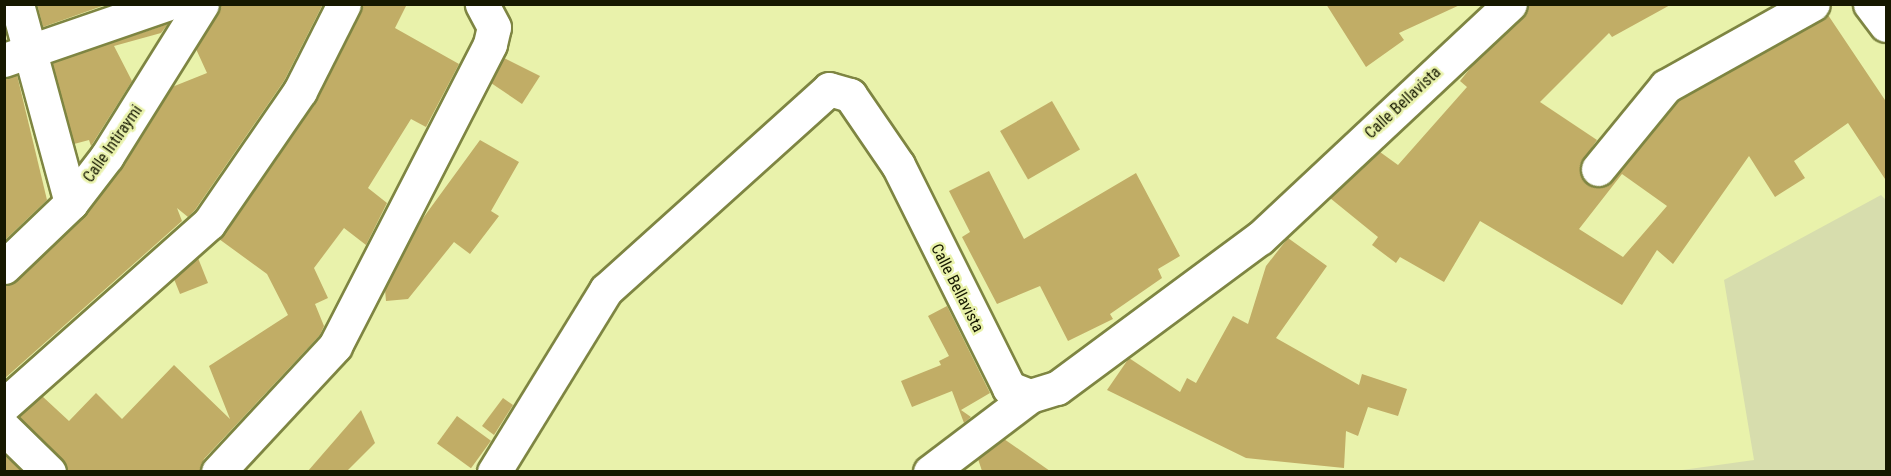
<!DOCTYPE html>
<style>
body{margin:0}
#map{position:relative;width:1891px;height:476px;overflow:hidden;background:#e9f2ab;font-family:"Roboto Condensed",sans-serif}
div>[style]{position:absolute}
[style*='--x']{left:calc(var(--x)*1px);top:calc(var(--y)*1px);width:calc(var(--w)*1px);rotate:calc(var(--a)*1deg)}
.green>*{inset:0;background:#d7ddad}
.building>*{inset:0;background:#c1ad66;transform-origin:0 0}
.roads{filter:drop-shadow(2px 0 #7e8542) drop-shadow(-2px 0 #7e8542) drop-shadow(0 2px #7e8542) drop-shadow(0 -2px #7e8542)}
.minor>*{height:33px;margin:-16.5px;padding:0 16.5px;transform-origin:16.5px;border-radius:16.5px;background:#fff}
.major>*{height:33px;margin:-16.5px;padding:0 16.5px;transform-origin:16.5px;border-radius:16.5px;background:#fff}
span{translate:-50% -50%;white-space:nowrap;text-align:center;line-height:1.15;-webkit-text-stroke:5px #e9f2ab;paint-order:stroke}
.street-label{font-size:16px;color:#161800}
.frame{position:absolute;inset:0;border:6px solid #161800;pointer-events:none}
</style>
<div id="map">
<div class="green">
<i style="clip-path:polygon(1881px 195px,1886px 200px,1886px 471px,1675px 471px,1754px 460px,1724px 280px)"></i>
</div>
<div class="building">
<i style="clip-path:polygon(37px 4px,108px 4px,43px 27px)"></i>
<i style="clip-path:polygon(221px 4px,323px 4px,284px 81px,195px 210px,188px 217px,177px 208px,182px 221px,4px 379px,4px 285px,17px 281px,86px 214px,172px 87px,207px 73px,196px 49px)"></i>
<i style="clip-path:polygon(362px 4px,407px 4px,395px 28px,459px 64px,426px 127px,411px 119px,368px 188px,387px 203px,366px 245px,344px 228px,314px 268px,328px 298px,315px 304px,324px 326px,320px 335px,204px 459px,200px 471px,67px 471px,62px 459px,19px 417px,42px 396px,69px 421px,96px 393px,122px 419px,174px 365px,230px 419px,209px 366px,288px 315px,267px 274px,219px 239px,316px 102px)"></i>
<i style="clip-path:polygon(1326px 4px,1462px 4px,1399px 33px,1404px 40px,1366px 67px)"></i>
<i style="clip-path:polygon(evenodd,1528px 4px,1672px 4px,1612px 37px,1609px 33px,1540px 102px,1597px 140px,1580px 165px,1587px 184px,1596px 188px,1612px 181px,1678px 101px,1828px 15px,1887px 103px,1887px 182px,1848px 123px,1794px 161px,1805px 178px,1775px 197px,1749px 156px,1673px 264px,1657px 250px,1622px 305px,1480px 221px,1444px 282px,1400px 257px,1396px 263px,1372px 245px,1378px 237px,1330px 198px,1380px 152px,1398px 165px,1467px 87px,1460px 81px,1472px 66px,1523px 18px,1528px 4px,1622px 174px,1667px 206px,1623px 257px,1579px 229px,1622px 174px)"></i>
<i style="clip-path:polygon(168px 24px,161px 33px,114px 46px,132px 81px,91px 146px,89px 140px,74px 144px,52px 63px)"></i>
<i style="clip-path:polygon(504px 58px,540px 76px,522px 104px,491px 83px)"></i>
<i style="clip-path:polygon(17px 75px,47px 200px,4px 241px,4px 78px)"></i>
<i style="left:1052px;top:101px;width:56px;height:60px;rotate:60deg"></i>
<i style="clip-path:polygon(480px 140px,519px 162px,491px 211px,499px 216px,470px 254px,454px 242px,408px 299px,386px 301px,385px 290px,418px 225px)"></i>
<i style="clip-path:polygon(989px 171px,1024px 239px,1136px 173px,1180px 256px,1158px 269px,1162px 278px,1110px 314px,1113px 319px,1068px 341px,1040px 286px,997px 304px,962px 237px,970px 232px,949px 191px)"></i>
<i style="clip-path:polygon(1288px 238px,1327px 266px,1276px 338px,1359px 385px,1362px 374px,1407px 389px,1398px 416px,1368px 407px,1358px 436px,1346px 431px,1344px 468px,1246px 458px,1107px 390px,1129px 358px,1180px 392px,1187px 378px,1196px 383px,1233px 316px,1248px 324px,1266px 266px)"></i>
<i style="clip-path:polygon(198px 258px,208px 283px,180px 294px,174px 279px)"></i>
<i style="clip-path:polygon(947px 306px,990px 393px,961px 410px,971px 417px,964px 423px,952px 391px,912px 407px,901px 381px,941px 365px,939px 361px,949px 356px,928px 316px)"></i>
<i style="clip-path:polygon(503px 398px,513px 405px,494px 435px,482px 426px)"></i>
<i style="clip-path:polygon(361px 410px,375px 443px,347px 471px,308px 471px)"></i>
<i style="left:457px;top:416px;width:42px;height:34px;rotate:36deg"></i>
<i style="clip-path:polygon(1004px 439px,1050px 471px,982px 471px,978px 459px)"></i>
<i style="clip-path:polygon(4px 455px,22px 471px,4px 471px)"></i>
</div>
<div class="roads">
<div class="minor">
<i style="--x:17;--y:4;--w:206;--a:74.8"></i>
<i style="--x:1870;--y:4;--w:26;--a:53"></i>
<i style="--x:4;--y:60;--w:172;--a:-19"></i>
<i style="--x:1598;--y:169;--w:107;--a:-50.7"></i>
<i style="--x:1666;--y:86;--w:168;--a:-29.2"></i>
<i style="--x:4;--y:405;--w:274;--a:-41.6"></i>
<i style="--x:209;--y:223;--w:160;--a:-55.4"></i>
<i style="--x:300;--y:91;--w:97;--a:-63.2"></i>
<i style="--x:4;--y:428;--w:63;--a:44.4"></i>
<i style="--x:218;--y:472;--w:172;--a:-47.1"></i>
<i style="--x:335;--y:346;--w:339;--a:-62.8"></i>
<i style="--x:490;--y:44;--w:17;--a:-77"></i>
<i style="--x:494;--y:27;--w:26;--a:-118"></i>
<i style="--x:494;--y:472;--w:214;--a:-58.4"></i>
<i style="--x:606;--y:290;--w:300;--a:-42"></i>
<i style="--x:829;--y:89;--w:22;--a:16"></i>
<i style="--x:850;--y:95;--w:85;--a:55.6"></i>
<i style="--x:898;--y:165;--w:249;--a:63.5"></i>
<i style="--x:1009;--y:388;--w:22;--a:21"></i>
<i style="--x:1030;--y:396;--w:28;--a:-17"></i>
<i style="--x:1057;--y:388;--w:252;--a:-36.5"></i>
<i style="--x:1260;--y:238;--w:342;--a:-43.1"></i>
<i style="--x:930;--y:472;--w:126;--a:-37.2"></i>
</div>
<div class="major">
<i style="--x:4;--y:267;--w:93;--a:-43.7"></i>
<i style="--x:71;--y:203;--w:59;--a:-52.5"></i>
<i style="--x:107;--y:156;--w:179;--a:-58"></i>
</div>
</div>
<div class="street-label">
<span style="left:1403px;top:103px;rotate:-43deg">Calle Bellavista</span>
<span style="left:113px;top:144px;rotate:-55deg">Calle Intiraymi</span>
<span style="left:957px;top:288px;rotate:63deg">Calle Bellavista</span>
</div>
<div class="frame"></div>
</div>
